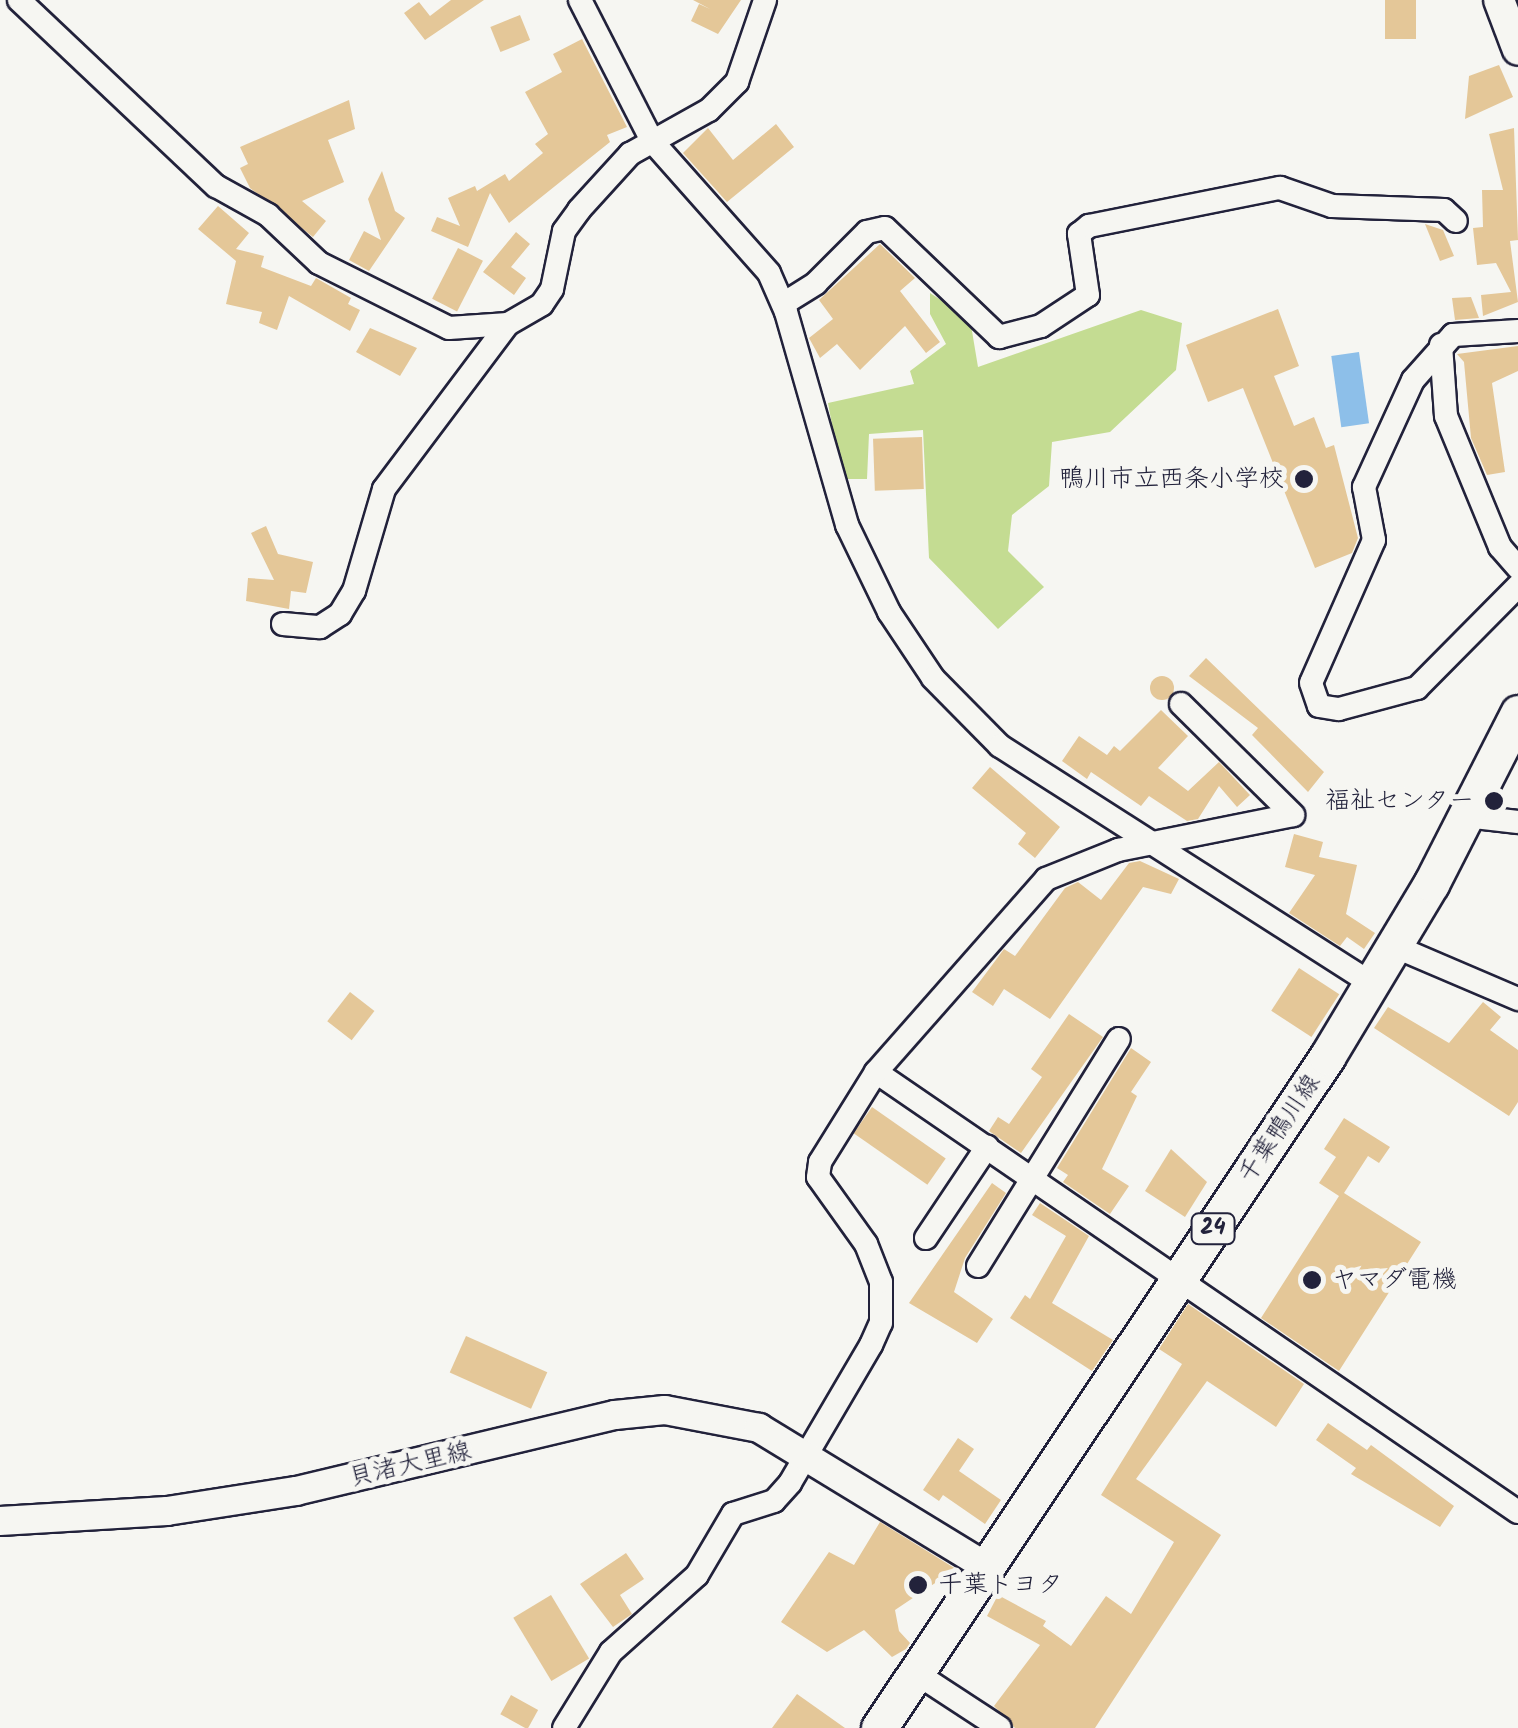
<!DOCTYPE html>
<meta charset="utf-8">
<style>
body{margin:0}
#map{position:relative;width:1518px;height:1728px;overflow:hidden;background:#f6f6f2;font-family:Kalam,"Klee One",sans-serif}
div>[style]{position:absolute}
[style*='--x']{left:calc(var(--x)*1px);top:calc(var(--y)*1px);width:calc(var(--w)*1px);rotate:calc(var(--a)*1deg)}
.green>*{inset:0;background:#c4dc92}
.water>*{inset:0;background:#8dbfe9;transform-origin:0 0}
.building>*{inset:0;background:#e4c798;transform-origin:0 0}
.round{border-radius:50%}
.roads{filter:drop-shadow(2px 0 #22223b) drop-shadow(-2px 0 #22223b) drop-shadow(0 2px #22223b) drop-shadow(0 -2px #22223b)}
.minor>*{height:22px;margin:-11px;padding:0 11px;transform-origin:11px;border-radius:11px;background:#f6f6f2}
.tertiary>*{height:28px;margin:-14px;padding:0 14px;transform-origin:14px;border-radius:14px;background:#f6f6f2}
.secondary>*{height:30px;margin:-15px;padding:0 15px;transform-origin:15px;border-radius:15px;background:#f6f6f2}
.primary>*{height:35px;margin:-17.5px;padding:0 17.5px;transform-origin:17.5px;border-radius:17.5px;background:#f6f6f2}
.dots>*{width:28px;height:28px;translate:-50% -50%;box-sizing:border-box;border:5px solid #f6f6f2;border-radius:50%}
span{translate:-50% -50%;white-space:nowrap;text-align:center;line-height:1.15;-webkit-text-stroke:10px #f6f6f2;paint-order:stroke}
.shield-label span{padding:2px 8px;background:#f6f6f2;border:2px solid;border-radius:8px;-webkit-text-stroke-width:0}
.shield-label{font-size:22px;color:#22223b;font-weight:700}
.poi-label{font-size:25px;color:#22223b}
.right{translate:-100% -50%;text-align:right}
.left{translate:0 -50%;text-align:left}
.street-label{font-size:25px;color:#22223b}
</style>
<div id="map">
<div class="green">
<i style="clip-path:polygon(930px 293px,970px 319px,978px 367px,1141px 310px,1182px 323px,1176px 370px,1110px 432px,1052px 442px,1049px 486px,1012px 515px,1008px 551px,1044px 587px,998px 629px,929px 558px,923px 430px,869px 434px,867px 479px,842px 479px,828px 403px,914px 384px,910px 371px,946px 344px,930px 314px)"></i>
</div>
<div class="water">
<i style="left:1359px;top:352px;width:72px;height:28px;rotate:82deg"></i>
</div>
<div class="building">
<i style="clip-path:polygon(451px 0,484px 0,425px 40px,404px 13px,419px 2px,430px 16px)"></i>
<i style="clip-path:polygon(693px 0,741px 0,718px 34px,691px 21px,699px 4px,710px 9px)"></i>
<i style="left:1385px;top:0;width:31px;height:39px"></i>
<i style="left:520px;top:15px;width:27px;height:32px;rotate:68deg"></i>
<i style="clip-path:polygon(582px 39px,627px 127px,607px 135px,610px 142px,509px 223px,490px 193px,468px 247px,431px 231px,437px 217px,460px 226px,448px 198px,475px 186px,477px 191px,505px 174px,509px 181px,543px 153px,535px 144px,548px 134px,525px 92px,562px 72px,553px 54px)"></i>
<i style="clip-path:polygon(1499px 65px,1513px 97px,1465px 119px,1469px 76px)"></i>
<i style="clip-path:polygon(349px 100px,355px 129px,328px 140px,344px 182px,302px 201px,326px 221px,313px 237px,250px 188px,240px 168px,248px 164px,240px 147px)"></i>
<i style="clip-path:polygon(776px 124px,794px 147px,727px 202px,683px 153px,708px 128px,733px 160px)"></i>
<i style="clip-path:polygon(1514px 128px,1518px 240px,1510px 241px,1518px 302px,1483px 316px,1481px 295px,1511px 292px,1496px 263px,1477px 265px,1473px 228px,1483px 227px,1482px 190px,1503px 190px,1489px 134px)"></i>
<i style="clip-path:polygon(382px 171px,395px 211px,405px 218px,369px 271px,349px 260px,364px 231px,381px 240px,368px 199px)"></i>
<i style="clip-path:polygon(218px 206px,249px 233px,236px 249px,264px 256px,261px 267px,311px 286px,316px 278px,351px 298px,348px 304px,360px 310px,350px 331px,289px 296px,277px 330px,259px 323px,262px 312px,226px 304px,236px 261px,198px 229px)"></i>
<i style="clip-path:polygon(1425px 224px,1443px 230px,1454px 256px,1440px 261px)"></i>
<i style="clip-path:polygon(516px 232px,530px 244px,511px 267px,526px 278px,514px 295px,483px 272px)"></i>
<i style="clip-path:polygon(880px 244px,915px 278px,900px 291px,940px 342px,926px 353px,905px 326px,860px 370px,837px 344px,820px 358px,809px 338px,833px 319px,819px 300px)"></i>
<i style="left:458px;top:248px;width:28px;height:57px;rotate:27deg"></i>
<i style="clip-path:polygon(1471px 297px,1479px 318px,1455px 320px,1452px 298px)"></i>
<i style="clip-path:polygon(1278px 309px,1299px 366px,1274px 376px,1294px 426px,1314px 417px,1326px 448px,1334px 445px,1358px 538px,1352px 553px,1315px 568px,1243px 388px,1208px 402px,1186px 345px)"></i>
<i style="clip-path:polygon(370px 328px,417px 348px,400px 376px,356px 352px)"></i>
<i style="clip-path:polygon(1518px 346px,1518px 371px,1492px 383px,1505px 472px,1487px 475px,1471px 438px,1464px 362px,1457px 354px)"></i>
<i style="left:922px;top:437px;width:52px;height:49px;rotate:88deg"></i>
<i style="clip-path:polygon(266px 526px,278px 554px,313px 562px,306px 593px,291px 591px,289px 609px,246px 601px,248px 578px,274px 580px,251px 533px)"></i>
<i style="clip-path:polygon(1206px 658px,1324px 772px,1308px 792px,1252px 735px,1258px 728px,1189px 676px)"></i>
<i class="round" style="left:1150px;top:676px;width:24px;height:24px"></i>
<i style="clip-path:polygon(1161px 710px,1188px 736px,1158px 768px,1188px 791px,1219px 762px,1250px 795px,1237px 807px,1219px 786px,1198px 819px,1187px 821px,1149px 796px,1141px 806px,1091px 772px,1087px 779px,1062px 761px,1079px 736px,1107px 755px,1114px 746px,1120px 751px)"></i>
<i style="clip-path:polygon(990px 767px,1060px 827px,1035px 858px,1018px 844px,1026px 833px,972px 788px)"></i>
<i style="clip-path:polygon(1294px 834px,1323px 842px,1319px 857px,1357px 865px,1346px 914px,1375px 933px,1364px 949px,1347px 937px,1340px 946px,1289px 913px,1315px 875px,1285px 867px)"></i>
<i style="clip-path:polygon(1140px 861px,1179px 879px,1171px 894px,1143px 887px,1050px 1019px,1004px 989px,993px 1006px,972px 992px,1004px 949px,1015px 956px,1065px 888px,1078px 882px,1101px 900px,1129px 863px)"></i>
<i style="left:1299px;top:968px;width:48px;height:51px;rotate:33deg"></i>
<i style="left:350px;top:992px;width:31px;height:37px;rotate:38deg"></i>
<i style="clip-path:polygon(1483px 1002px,1501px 1017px,1490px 1030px,1518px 1050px,1518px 1102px,1509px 1116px,1374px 1028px,1388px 1007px,1449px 1043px)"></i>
<i style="clip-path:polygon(1069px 1014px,1103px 1037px,1021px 1153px,989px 1131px,998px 1117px,1009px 1124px,1042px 1077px,1031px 1069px)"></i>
<i style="clip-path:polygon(1131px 1048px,1151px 1062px,1131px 1092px,1137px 1096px,1102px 1169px,1129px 1186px,1110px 1214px,1063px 1182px,1068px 1175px,1057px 1168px)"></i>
<i style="left:872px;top:1107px;width:90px;height:32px;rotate:35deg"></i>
<i style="clip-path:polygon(1344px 1118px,1390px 1147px,1379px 1163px,1368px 1156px,1344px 1193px,1421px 1242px,1339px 1371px,1261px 1318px,1339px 1196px,1319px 1183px,1336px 1157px,1324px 1149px)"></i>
<i style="clip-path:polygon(1171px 1149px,1207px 1182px,1185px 1217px,1145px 1191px)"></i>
<i style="clip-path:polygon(992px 1183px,1006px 1193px,965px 1258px,954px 1292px,993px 1319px,977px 1343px,909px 1303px)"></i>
<i style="clip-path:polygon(1040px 1203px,1089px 1236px,1052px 1303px,1113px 1340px,1092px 1371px,1010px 1318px,1025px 1295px,1030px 1299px,1066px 1236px,1032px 1215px)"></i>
<i style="clip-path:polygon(1188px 1304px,1304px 1384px,1276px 1427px,1207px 1381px,1136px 1479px,1221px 1535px,1095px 1728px,1015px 1728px,994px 1706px,1040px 1645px,987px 1616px,998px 1595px,1046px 1621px,1043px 1626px,1071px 1646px,1106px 1596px,1131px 1614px,1174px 1542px,1101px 1495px,1182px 1364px,1159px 1349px)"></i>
<i style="left:466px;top:1336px;width:89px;height:40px;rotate:24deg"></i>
<i style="clip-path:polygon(1328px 1423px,1367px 1450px,1371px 1445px,1454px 1506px,1440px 1527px,1351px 1474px,1356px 1468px,1316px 1440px)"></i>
<i style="clip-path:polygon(958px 1438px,974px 1449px,959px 1471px,1001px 1500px,985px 1524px,943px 1495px,939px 1501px,923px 1490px)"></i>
<i style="clip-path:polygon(880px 1522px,956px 1569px,895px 1610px,899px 1631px,910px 1643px,906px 1649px,892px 1657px,864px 1630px,827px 1652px,781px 1622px,829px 1552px,854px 1565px)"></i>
<i style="clip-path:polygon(626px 1553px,644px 1579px,620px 1595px,632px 1614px,613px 1627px,580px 1584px)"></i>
<i style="left:551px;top:1595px;width:74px;height:44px;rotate:59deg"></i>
<i style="clip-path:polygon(797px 1694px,845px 1728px,772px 1728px)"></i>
<i style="left:511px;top:1695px;width:31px;height:22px;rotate:29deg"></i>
</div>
<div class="roads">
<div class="minor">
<i style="--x:19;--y:0;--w:271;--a:43.4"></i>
<i style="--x:216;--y:186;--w:60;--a:29.1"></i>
<i style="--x:268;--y:215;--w:70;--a:43.3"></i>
<i style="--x:319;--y:263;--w:145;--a:26.6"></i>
<i style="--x:449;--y:328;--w:59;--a:-3.9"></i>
<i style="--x:580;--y:0;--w:158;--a:62.9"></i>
<i style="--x:652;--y:141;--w:176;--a:48.4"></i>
<i style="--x:769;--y:273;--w:43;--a:66.4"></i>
<i style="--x:786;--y:312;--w:222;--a:74"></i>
<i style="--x:847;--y:525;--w:97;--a:64.2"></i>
<i style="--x:889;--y:612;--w:79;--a:56.3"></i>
<i style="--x:933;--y:678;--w:95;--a:45.4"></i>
<i style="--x:1000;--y:746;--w:443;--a:32.6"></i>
<i style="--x:783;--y:304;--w:39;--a:-32"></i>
<i style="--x:816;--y:283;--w:72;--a:-45"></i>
<i style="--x:867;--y:232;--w:18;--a:-13"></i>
<i style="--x:885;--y:228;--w:158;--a:43.7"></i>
<i style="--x:999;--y:337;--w:43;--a:-14.7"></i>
<i style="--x:1041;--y:326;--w:56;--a:-33.4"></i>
<i style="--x:1088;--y:295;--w:62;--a:-98.4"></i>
<i style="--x:1079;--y:234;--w:13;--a:-39"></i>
<i style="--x:1089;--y:226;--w:195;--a:-11.3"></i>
<i style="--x:1280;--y:188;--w:55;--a:19.1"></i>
<i style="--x:1332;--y:206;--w:112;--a:2"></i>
<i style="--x:1444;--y:210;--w:16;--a:43"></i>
<i style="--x:1518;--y:331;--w:65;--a:176.5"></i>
<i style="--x:1453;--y:335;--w:60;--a:131.6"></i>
<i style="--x:1413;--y:380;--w:118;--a:114.6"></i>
<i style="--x:1364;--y:487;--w:54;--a:79.3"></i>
<i style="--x:1374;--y:540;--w:156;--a:113.8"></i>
<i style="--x:1311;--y:683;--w:24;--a:71"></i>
<i style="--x:1319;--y:706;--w:20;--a:9"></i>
<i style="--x:1339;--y:709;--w:81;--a:-15.1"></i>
<i style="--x:1417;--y:688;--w:144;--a:-45.3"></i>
<i style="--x:1441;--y:345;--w:71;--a:86"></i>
<i style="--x:1446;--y:416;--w:142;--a:67.6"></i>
<i style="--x:1500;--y:547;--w:28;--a:49"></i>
<i style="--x:283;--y:624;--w:37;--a:5"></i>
<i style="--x:320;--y:627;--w:24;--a:-33"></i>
<i style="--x:340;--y:614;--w:27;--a:-59"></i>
<i style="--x:354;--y:591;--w:106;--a:-73.6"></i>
<i style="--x:384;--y:489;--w:206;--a:-53.1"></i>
<i style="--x:508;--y:324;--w:39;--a:-30"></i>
<i style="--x:542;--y:304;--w:18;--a:-56"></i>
<i style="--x:552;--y:289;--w:59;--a:-78.3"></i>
<i style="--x:564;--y:231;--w:26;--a:-54"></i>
<i style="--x:579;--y:210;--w:76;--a:-47.7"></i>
<i style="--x:630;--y:154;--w:90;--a:-29.1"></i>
<i style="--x:709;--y:110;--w:40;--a:-45"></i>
<i style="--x:737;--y:82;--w:87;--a:-71.1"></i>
<i style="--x:1181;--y:704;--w:158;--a:44.7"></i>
<i style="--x:1466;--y:816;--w:52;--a:6.6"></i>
<i style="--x:1396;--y:947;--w:133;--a:23.1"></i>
<i style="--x:876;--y:1072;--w:778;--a:34.43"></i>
<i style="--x:926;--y:1238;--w:110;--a:-56.2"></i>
<i style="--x:978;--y:1266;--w:267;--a:-58.2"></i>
<i style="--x:916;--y:1673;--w:100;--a:33.2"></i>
<i style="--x:564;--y:1728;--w:89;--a:-58.3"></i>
<i style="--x:611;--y:1652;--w:115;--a:-41.8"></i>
<i style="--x:697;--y:1575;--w:71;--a:-59.5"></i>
<i style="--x:733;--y:1514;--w:43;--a:-17.6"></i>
<i style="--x:774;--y:1501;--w:24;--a:-48"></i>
<i style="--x:790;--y:1483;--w:160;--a:-59.6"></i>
<i style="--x:871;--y:1345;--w:24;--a:-66"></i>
<i style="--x:881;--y:1323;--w:41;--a:-90"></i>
<i style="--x:881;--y:1282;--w:41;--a:-111.5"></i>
<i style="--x:866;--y:1244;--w:82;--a:-125.6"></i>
<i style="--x:818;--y:1177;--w:15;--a:-82"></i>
<i style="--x:820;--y:1162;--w:106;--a:-58.1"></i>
<i style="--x:876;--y:1072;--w:257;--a:-48.6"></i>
<i style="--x:1046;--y:879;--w:78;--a:-21.9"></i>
<i style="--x:1118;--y:850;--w:178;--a:-11.3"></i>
</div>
<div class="tertiary">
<i style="--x:0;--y:1521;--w:167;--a:-3.4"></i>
<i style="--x:167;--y:1511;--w:131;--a:-8.8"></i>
<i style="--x:296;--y:1491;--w:328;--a:-13.4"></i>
<i style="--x:615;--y:1415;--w:50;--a:-5.7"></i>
<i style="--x:665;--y:1410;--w:96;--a:10.8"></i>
<i style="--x:759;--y:1428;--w:267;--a:31.4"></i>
</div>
<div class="secondary">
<i style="--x:1499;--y:0;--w:53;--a:69.2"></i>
</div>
<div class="primary">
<i style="--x:879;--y:1728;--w:807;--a:-56.27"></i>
<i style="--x:1327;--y:1057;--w:202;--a:-59"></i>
<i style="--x:1431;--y:884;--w:192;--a:-63"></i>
</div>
</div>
<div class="dots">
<i style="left:1304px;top:479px;background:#22223b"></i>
<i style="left:1494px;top:801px;background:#22223b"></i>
<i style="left:1312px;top:1280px;background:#22223b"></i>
<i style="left:918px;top:1585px;background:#22223b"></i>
</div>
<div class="shield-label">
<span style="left:1213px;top:1229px">24</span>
</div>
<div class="poi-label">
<span class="right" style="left:1284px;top:479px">鴨川市立西条小学校</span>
<span class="right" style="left:1474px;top:801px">福祉センター</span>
<span class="left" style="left:1332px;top:1280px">ヤマダ電機</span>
<span class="left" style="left:938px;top:1585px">千葉トヨタ</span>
</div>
<div class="street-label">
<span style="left:1280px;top:1129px;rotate:-56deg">千葉鴨川線</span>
<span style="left:410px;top:1465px;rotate:-13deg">貝渚大里線</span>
</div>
</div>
